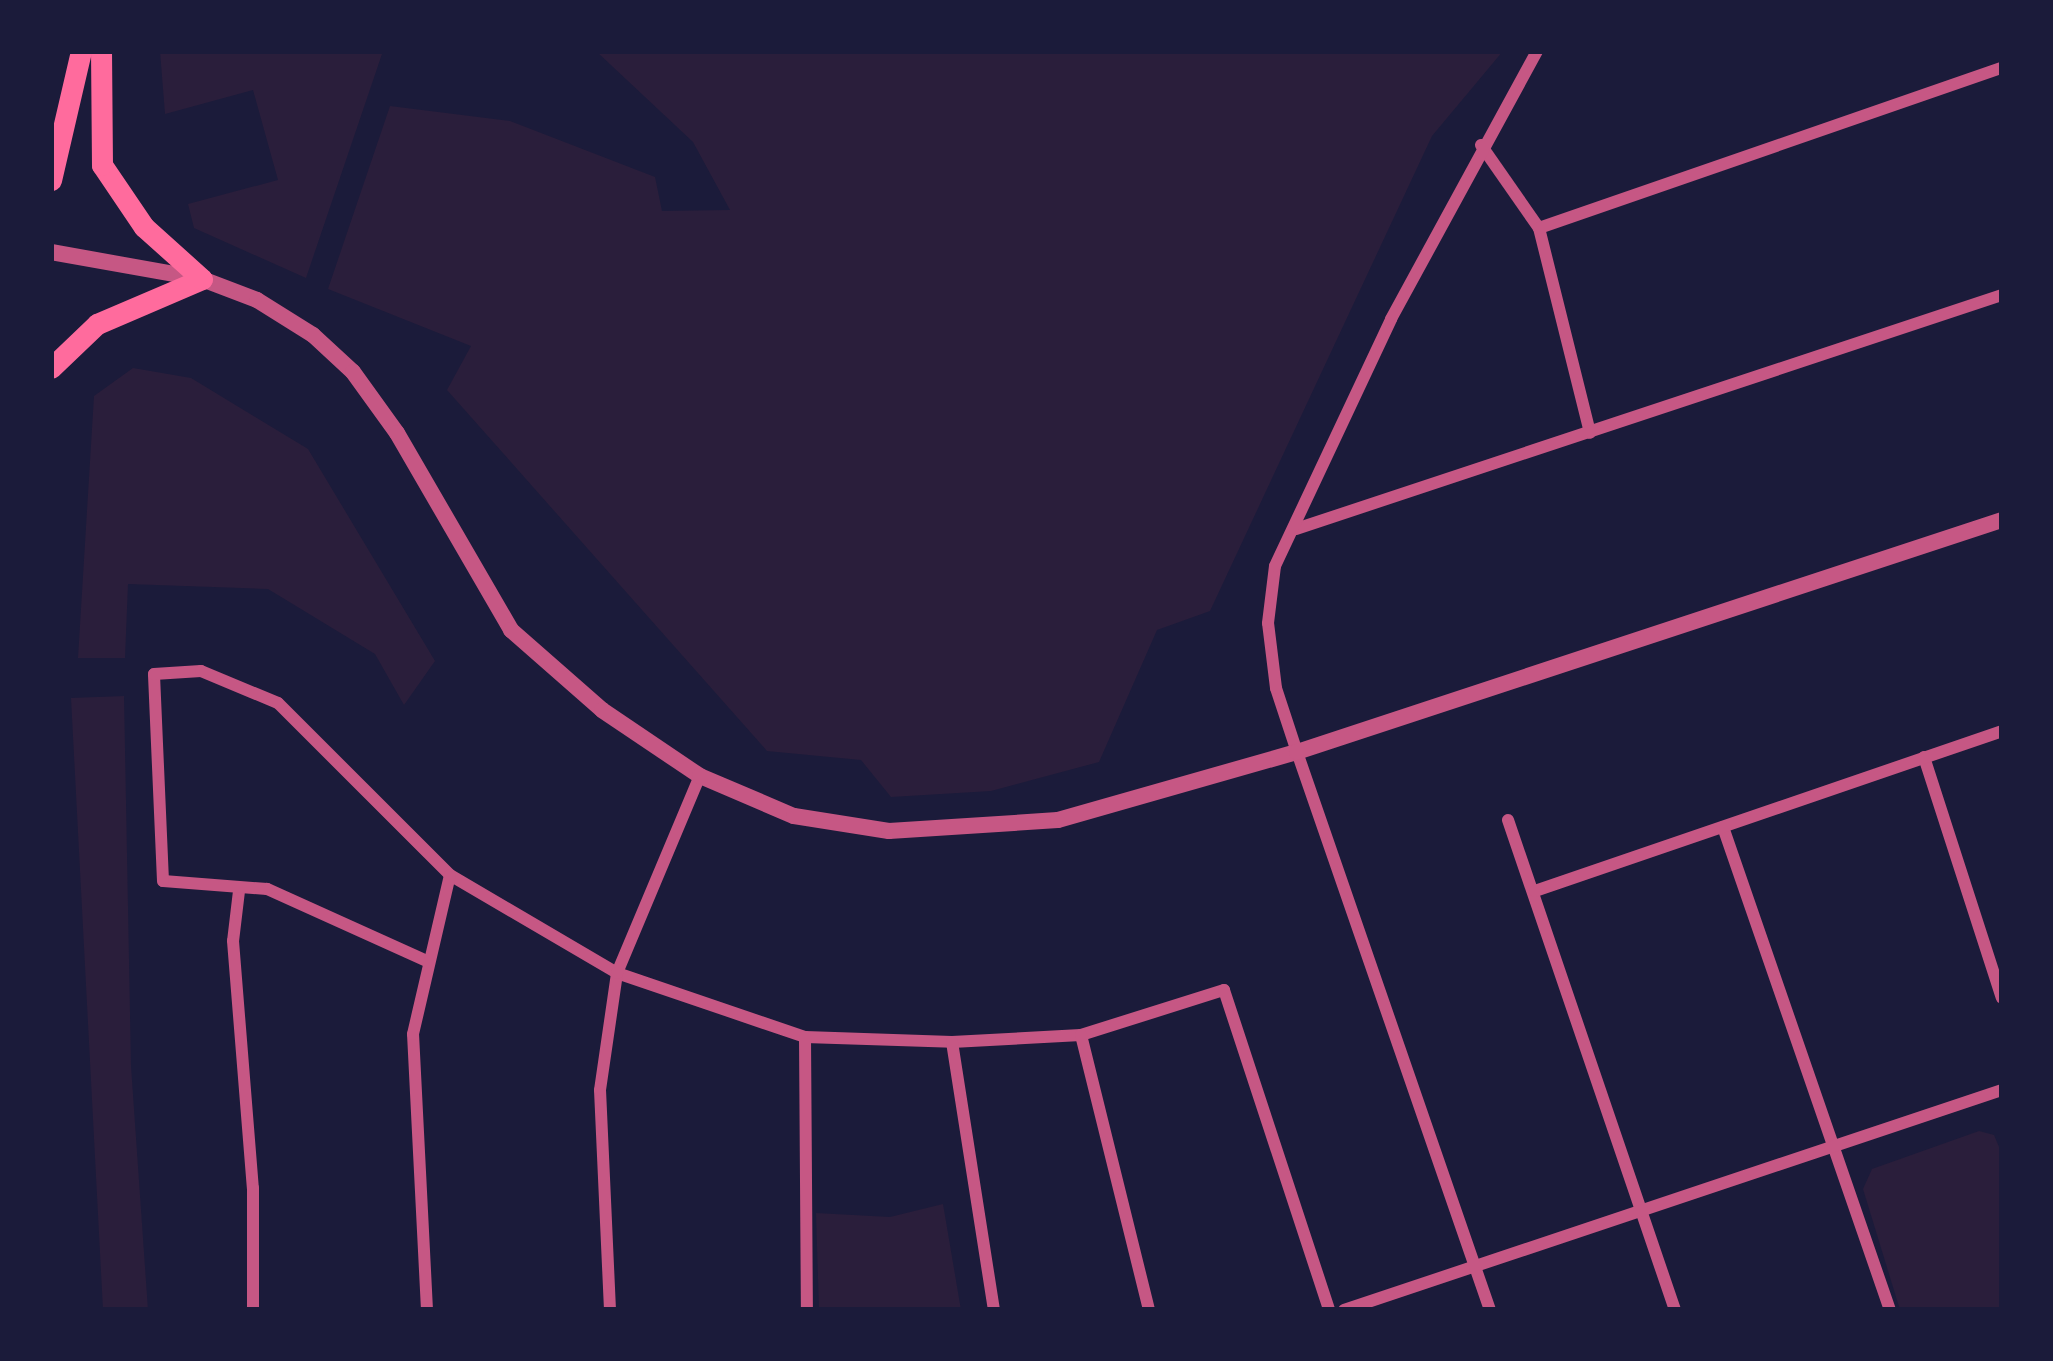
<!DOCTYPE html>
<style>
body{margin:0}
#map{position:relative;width:2053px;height:1361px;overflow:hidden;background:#1b1b3a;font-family:"Golos Text",sans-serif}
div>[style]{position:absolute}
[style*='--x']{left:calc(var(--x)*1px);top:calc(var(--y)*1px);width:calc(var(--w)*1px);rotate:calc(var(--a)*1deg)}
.green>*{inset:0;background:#2a1e3b}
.minor>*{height:12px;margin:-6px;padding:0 6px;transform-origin:6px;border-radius:6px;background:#c65784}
.tertiary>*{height:16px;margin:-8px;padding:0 8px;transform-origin:8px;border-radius:8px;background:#c65784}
.trunk>*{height:21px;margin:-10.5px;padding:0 10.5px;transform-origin:10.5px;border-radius:10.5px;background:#ff6b9d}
span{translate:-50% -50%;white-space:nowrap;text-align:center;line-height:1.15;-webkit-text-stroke:9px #1b1b3a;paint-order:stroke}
.frame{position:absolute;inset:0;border:54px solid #1b1b3a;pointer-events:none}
</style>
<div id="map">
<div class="green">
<i style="clip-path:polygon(160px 51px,383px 51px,306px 278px,194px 228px,188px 204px,278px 180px,253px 90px,165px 114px)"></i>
<i style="clip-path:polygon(596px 51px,1503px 51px,1432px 136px,1210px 611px,1157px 630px,1099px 762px,991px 791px,891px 797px,861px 760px,767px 751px,447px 390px,471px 346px,328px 289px,390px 106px,510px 121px,655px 177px,662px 211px,730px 210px,693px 142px)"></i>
<i style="clip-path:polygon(133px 368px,191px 378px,308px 449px,435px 661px,404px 705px,375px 654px,268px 589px,128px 584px,125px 658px,78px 658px,94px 396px)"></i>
<i style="clip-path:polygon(124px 696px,131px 1066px,148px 1310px,103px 1310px,71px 698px)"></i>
<i style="clip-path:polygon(1979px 1131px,1994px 1135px,2002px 1154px,2002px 1310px,1900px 1310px,1863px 1189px,1872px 1169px)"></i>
<i style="clip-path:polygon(943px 1204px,961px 1310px,819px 1310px,816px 1213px,890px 1217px)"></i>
</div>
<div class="minor">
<i style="--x:1481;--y:145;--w:101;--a:55.1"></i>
<i style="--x:1539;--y:228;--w:211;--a:76"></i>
<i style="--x:1539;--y:228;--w:490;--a:-19.1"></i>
<i style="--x:1296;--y:529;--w:744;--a:-18.34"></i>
<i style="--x:1924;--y:757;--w:253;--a:72.1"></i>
<i style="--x:1508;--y:820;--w:518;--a:71.18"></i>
<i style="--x:1723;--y:827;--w:511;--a:70.93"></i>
<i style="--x:239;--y:891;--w:50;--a:96.8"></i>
<i style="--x:233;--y:941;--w:248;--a:85.4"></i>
<i style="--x:253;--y:1188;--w:122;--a:90"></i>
<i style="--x:1535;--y:891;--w:494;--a:-18.9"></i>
<i style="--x:429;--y:962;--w:178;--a:-155.7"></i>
<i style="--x:267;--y:889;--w:104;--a:-175.6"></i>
<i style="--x:163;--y:881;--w:207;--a:-92.5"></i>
<i style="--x:154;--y:674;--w:47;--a:-3.7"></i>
<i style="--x:201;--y:671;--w:83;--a:22.6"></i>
<i style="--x:278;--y:703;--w:243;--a:45"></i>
<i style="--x:450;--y:875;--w:194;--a:30.4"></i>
<i style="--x:617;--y:973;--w:199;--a:18.8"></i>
<i style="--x:805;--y:1037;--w:147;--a:1.9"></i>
<i style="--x:952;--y:1042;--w:129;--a:-3.1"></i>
<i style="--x:1081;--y:1035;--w:150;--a:-17.5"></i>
<i style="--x:1224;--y:990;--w:337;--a:71.8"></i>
<i style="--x:1081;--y:1035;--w:283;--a:76.1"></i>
<i style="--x:805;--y:1037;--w:273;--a:89.6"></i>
<i style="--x:952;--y:1042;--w:271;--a:81.1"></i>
<i style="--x:427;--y:1310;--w:276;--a:-92.9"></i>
<i style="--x:413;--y:1034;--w:163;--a:-76.9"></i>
<i style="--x:610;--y:1310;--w:220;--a:-92.6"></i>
<i style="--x:600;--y:1090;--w:118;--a:-81.7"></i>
<i style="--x:617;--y:973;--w:214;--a:-67.2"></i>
<i style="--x:1344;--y:1310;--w:694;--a:-18.49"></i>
<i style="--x:1490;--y:1310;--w:590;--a:-109.08"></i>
<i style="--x:1297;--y:752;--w:67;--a:-108.2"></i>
<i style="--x:1276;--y:688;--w:65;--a:-97"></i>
<i style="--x:1268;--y:623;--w:57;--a:-83"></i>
<i style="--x:1275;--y:566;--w:273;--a:-64.8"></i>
<i style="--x:1391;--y:319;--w:305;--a:-61.4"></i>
</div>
<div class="tertiary">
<i style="--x:51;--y:252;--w:153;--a:10.1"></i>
<i style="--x:202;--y:279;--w:59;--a:20.9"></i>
<i style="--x:257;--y:300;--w:66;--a:32"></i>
<i style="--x:313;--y:335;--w:54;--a:42.8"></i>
<i style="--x:353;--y:372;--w:75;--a:54.2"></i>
<i style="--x:397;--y:433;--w:228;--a:59.9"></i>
<i style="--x:511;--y:630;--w:121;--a:41.3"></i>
<i style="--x:602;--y:710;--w:118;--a:34"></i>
<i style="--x:700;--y:776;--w:102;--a:23.1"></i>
<i style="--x:794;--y:816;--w:96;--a:9"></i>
<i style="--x:889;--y:831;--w:169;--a:-3.7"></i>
<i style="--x:1058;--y:820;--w:248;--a:-15.9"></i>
<i style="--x:1297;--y:752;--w:742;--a:-18.22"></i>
</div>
<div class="trunk">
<i style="--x:51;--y:180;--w:132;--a:-76.9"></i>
<i style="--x:51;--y:368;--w:64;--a:-43.7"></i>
<i style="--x:97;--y:324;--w:114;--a:-23.2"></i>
<i style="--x:202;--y:279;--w:78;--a:-138.1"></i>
<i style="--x:144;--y:227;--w:75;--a:-124.1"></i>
<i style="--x:102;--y:165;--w:114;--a:-90.5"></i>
</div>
<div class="frame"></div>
</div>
